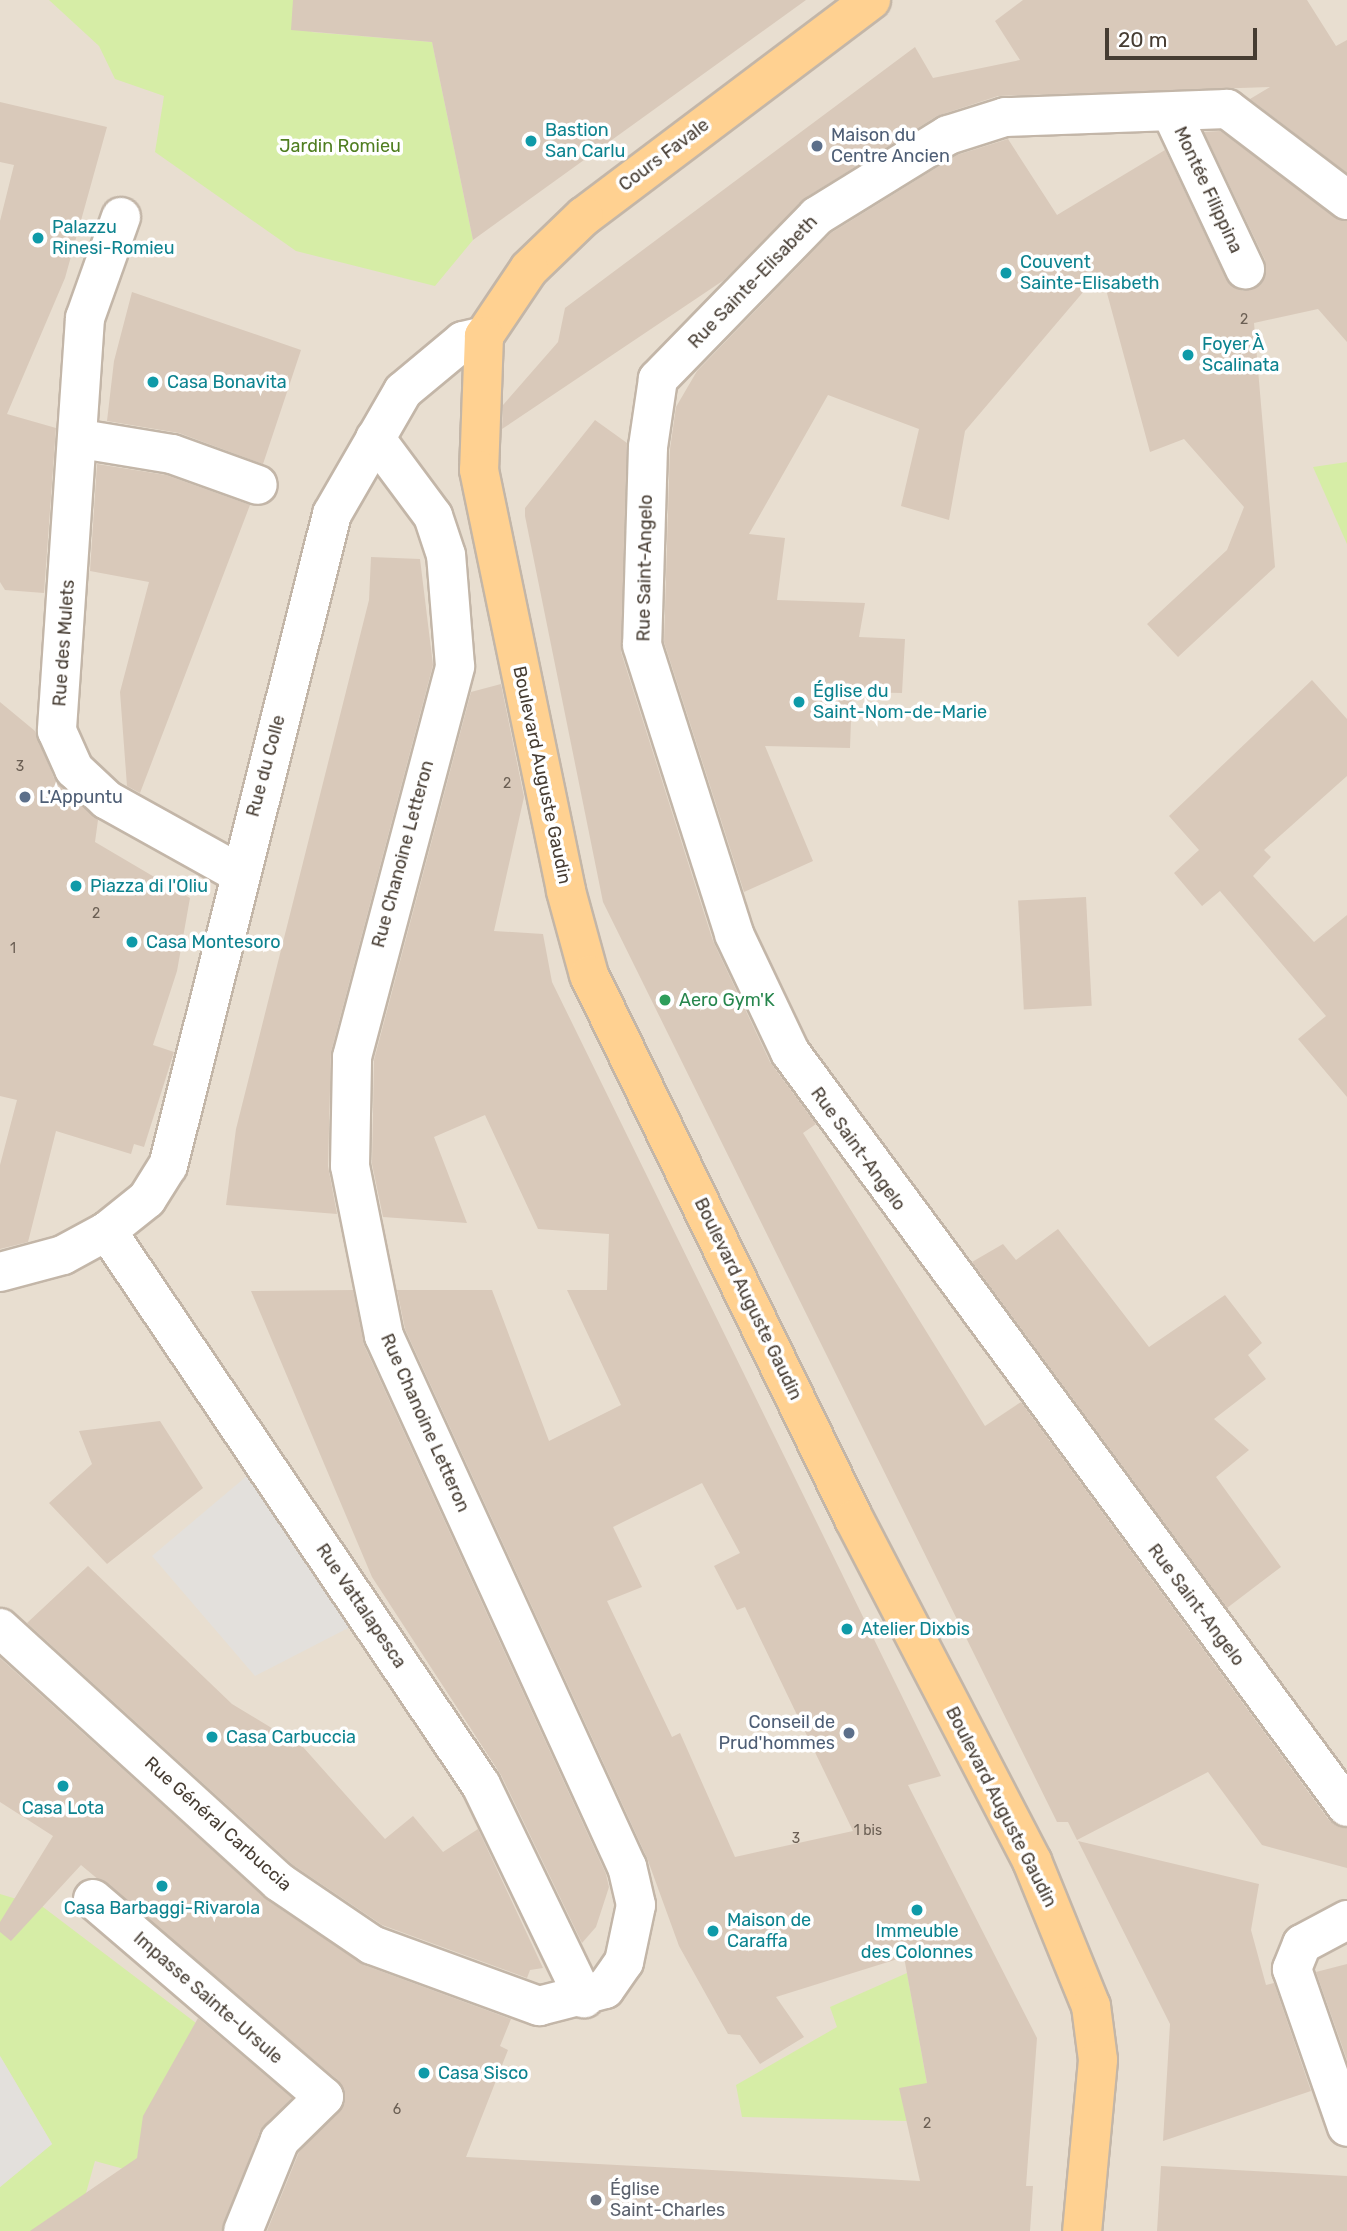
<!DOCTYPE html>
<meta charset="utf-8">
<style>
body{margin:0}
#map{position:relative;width:1347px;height:2231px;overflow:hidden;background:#f4ece3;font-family:Rubik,sans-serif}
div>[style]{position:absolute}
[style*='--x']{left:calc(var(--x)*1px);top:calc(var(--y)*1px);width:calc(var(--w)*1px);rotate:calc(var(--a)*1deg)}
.residential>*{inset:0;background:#e8ded0;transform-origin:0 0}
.green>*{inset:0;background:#d6eda6}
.parking>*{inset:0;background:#e3e0dc}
.building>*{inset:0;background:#d9c9ba;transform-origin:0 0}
.roads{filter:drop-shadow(2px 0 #c3b6a8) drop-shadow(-2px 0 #c3b6a8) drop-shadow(0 2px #c3b6a8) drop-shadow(0 -2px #c3b6a8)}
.minor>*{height:38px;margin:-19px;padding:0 19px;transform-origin:19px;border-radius:19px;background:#fff}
.major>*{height:38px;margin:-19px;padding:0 19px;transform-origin:19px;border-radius:19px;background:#ffd191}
.dots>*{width:19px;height:19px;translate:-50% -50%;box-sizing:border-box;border:4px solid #fff;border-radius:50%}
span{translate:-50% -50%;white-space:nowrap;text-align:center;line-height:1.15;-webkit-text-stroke:7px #fff;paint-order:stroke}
.number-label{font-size:14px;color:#6b5f54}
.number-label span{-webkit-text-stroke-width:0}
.culture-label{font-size:18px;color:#0d838f}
.left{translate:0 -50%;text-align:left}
.service-label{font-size:18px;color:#4e5e75}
.right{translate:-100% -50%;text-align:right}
.park-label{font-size:18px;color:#4f7e20}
.street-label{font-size:18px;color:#463c32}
.leisure-label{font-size:18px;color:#27864d}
.worship-label{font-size:18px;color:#5b616d}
.scale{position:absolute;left:1105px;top:28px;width:152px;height:32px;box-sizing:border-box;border:4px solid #463c32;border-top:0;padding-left:9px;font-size:21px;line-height:24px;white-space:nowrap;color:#463c32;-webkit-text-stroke:5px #fff;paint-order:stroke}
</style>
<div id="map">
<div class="residential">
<i style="left:0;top:0;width:1347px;height:2231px"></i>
</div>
<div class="green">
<i style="clip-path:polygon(49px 0,327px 0,311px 32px,432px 42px,473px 240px,435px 286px,296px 251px,155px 152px,164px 96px,115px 79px,99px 46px)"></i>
<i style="clip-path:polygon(1347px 462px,1347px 544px,1313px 467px)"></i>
<i style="clip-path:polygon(0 1894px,43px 1907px,196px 2023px,144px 2116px,135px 2172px,95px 2161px,86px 2193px,60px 2231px,0 2231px,0 2187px,52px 2144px,0 2056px)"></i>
<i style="clip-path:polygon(907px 1973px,927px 2083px,907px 2121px,742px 2117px,736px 2085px,837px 2027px,830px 2007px)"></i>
</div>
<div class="parking">
<i style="clip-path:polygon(248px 1475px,352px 1626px,255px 1676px,152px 1556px)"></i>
<i style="clip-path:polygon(0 2056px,52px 2144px,0 2187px)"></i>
</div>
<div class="building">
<i style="clip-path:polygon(293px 0,806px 0,473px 240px,432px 42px,291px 30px)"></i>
<i style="clip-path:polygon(1023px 0,1307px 0,1336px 46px,1347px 40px,1347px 173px,1250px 99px,1270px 87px,998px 96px,937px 116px,805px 198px,724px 280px,502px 429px,503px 405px,558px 342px,565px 308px,915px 47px,933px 78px,1020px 60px,995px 21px)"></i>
<i style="clip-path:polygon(0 102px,107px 127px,65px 278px,7px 414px,56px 428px,44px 593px,5px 590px,0 582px,0 221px,14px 165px,0 162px)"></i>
<i style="clip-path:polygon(1220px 131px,1347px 221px,1347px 342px,1318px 309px,1254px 323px,1275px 567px,1178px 657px,1147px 624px,1227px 550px,1244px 507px,1184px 439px,1150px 452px,1101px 271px,965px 431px,949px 520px,901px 506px,919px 429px,828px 395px,749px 534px,785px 538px,777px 600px,865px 603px,859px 637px,905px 639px,902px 693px,852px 692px,850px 748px,765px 746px,813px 861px,744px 892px,664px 642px,670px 449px,676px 407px,697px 371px,831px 233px,957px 155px,1008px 139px,1057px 215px,1165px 150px,1226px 279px,1243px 291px,1254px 289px,1263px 281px,1265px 260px,1204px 132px)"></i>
<i style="clip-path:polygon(132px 292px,301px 350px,263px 464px,179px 433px,107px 421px,114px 361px)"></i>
<i style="clip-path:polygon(595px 420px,627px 443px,621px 652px,713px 941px,770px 1062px,816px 1124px,803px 1133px,985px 1426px,1021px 1402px,1329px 1820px,1347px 1828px,1347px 1868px,1262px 1845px,1208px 1772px,1077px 1840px,1068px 1822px,1057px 1822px,603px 902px,525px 516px,525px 508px)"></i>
<i style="clip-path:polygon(97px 464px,166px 475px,250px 505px,140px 793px,127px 786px,120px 692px,149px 582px,90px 571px)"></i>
<i style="clip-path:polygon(371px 557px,420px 559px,433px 665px,331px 1052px,328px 1166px,337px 1214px,226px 1205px,236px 1129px,369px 600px)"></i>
<i style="clip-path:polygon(1312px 680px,1347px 719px,1347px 776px,1264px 850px,1271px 857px,1253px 876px,1314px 942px,1347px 915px,1347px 1097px,1298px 1039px,1326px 1016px,1220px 891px,1202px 906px,1174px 873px,1199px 850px,1169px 816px)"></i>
<i style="clip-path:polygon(evenodd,501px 684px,524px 797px,494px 931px,543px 934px,552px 982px,941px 1776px,908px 1785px,1037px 2038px,1026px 2186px,1033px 2186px,1030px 2231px,267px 2231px,299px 2152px,345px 2103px,339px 2081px,81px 1865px,11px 1941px,0 1932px,0 1922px,53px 1836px,0 1802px,0 1658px,267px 1900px,364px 1965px,511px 2019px,500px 2046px,508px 2050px,466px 2157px,920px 2181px,899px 2088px,927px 2083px,904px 1957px,776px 1997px,804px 2037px,760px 2064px,740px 2035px,728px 2034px,679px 1946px,647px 1858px,405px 1329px,397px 1290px,492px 1290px,549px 1441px,621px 1405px,567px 1290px,607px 1290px,609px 1234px,538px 1229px,485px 1115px,434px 1137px,467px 1223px,383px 1217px,372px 1164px,374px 1060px,471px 692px,501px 684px,702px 1483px,740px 1553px,714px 1566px,737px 1610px,745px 1607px,853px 1831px,735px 1857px,680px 1733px,672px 1737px,607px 1601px,642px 1587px,613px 1527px,702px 1483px)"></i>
<i style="clip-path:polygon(0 702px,35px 731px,54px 778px,98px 820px,95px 842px,190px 898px,177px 971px,153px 1045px,174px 1052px,144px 1147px,134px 1144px,131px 1154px,56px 1131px,28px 1242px,0 1249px,0 1165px,17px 1100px,0 1096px)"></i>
<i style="left:1086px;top:897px;width:109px;height:68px;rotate:87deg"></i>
<i style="clip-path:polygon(1058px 1229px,1149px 1347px,1225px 1295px,1262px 1343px,1248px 1355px,1266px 1379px,1214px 1419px,1249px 1450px,1216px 1477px,1281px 1567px,1227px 1608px,972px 1262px,1003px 1244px,1016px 1260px)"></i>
<i style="clip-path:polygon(353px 1290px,364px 1345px,606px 1874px,609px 1887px,596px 1927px,582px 1943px,501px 1775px,372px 1577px,251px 1291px)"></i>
<i style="clip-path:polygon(160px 1421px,203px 1488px,107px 1564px,49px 1503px,92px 1464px,79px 1431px)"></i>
<i style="clip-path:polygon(88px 1566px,232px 1704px,303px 1747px,385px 1839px,413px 1816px,443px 1852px,478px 1829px,543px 1968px,530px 1970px,527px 1978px,382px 1925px,293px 1865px,27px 1623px)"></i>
<i style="clip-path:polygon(1078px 1841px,1259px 1884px,1251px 1930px,1266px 1985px,1274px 1983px,1311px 2091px,1163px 2141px,1170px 2024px)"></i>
<i style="clip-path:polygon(1347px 1964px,1347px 2060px,1316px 1972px)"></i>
<i style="clip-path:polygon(198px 2018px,292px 2098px,260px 2131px,222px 2231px,30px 2231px,137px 2158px,143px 2116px)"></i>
<i style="clip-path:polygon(1161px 2166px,1347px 2176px,1347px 2231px,1157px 2231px)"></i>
</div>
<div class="roads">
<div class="minor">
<i style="--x:1171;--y:112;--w:174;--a:64.8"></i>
<i style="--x:1347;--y:200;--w:151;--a:-142.8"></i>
<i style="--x:1227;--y:109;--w:222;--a:177.9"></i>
<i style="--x:1005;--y:117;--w:60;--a:162.5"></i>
<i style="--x:948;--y:135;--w:154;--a:148.3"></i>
<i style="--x:817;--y:216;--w:228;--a:134.3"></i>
<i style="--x:658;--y:379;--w:69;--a:98.4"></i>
<i style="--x:648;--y:447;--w:198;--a:91.7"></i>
<i style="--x:642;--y:645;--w:303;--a:72.3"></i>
<i style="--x:734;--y:934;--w:131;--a:64.6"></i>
<i style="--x:790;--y:1052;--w:938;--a:53.58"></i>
<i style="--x:121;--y:217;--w:107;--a:109.6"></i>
<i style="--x:85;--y:318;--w:414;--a:93.9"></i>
<i style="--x:57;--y:731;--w:42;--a:65.9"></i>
<i style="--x:74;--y:769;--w:45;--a:43.2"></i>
<i style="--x:107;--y:800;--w:150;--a:29.1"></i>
<i style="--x:81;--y:439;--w:92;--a:9.4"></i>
<i style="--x:172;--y:454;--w:91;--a:19.8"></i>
<i style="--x:107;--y:1231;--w:668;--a:55.98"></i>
<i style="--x:481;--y:1785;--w:237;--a:64.2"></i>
<i style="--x:0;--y:1272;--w:65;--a:-15.1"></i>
<i style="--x:63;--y:1255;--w:50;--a:-28.6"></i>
<i style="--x:107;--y:1231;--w:51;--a:-38.7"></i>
<i style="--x:147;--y:1199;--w:39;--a:-58"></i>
<i style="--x:168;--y:1166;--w:672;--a:-75.88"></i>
<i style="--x:332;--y:514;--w:142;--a:-60"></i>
<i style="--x:403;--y:391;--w:78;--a:-39.8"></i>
<i style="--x:463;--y:341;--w:22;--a:-13"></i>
<i style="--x:0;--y:1628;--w:377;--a:42.3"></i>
<i style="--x:279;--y:1882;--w:112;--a:34.1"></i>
<i style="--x:372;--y:1945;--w:178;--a:20.1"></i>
<i style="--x:539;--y:2006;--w:68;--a:-14.4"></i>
<i style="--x:605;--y:1989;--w:33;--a:-55"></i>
<i style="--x:624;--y:1962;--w:58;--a:-78.1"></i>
<i style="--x:636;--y:1905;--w:39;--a:-103"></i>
<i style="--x:627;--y:1867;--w:584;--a:-114.59"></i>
<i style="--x:384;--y:1336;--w:173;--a:-101.3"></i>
<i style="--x:350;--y:1166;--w:109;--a:-88.9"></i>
<i style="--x:352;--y:1057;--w:404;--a:-75.2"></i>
<i style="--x:455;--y:666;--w:111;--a:-94.6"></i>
<i style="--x:446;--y:555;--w:41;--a:-108.4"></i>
<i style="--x:433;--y:516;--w:97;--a:-126.6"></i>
<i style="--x:93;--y:1899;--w:304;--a:40.6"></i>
<i style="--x:324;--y:2097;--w:62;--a:135.7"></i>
<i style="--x:280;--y:2140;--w:98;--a:112.1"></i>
<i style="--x:1347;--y:1920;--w:51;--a:151.9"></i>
<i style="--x:1302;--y:1944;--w:27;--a:112"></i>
<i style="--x:1292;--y:1969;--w:167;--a:70.8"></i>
</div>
<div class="major">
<i style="--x:871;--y:0;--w:359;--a:143"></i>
<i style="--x:584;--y:216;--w:76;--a:136.1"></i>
<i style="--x:529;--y:269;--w:81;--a:123.9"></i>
<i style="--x:484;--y:336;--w:134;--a:92.1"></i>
<i style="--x:479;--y:470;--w:430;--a:78.3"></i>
<i style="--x:566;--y:891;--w:87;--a:74.7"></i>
<i style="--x:589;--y:975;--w:605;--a:64.03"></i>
<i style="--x:854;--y:1519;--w:386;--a:62.5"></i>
<i style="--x:1032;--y:1861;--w:157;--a:67.9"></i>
<i style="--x:1091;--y:2006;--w:54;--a:82.6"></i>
<i style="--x:1098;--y:2060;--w:172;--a:95.3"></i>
</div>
</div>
<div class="dots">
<i style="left:531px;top:141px;background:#0f9aa8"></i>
<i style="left:817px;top:146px;background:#5c6f8a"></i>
<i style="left:38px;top:238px;background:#0f9aa8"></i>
<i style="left:1006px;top:273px;background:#0f9aa8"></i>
<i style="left:1188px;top:355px;background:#0f9aa8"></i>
<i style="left:153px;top:382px;background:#0f9aa8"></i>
<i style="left:799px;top:702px;background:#0f9aa8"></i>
<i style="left:25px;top:797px;background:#5c6f8a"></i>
<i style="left:76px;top:886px;background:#0f9aa8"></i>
<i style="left:132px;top:942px;background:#0f9aa8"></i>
<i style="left:665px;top:1000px;background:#2e9e5b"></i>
<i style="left:847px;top:1629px;background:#0f9aa8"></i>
<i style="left:849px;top:1733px;background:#5c6f8a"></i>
<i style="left:212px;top:1737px;background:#0f9aa8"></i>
<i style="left:63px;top:1786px;background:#0f9aa8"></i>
<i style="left:162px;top:1886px;background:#0f9aa8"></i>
<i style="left:917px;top:1910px;background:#0f9aa8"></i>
<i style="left:713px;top:1931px;background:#0f9aa8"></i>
<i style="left:424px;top:2073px;background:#0f9aa8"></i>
<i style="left:596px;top:2200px;background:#6b7280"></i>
</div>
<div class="number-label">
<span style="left:1244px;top:320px">2</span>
<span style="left:20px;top:767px">3</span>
<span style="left:507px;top:784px">2</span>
<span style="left:96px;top:914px">2</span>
<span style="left:13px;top:949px">1</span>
<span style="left:868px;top:1831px">1 bis</span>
<span style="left:796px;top:1839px">3</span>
<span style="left:397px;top:2110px">6</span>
<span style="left:927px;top:2124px">2</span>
</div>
<div class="culture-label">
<span class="left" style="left:545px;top:141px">Bastion<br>San Carlu</span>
<span class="left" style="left:52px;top:238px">Palazzu<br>Rinesi-Romieu</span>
<span class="left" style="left:1020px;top:273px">Couvent<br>Sainte-Elisabeth</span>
<span class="left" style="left:1202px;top:355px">Foyer À<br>Scalinata</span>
<span class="left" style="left:167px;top:382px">Casa Bonavita</span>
<span class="left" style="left:813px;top:702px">Église du<br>Saint-Nom-de-Marie</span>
<span class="left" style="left:90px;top:886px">Piazza di l'Oliu</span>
<span class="left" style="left:146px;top:942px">Casa Montesoro</span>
<span class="left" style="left:861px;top:1629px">Atelier Dixbis</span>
<span class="left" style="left:226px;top:1737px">Casa Carbuccia</span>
<span style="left:63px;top:1808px">Casa Lota</span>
<span style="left:162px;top:1908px">Casa Barbaggi-Rivarola</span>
<span class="left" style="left:727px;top:1931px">Maison de<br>Caraffa</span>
<span style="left:917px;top:1942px">Immeuble<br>des Colonnes</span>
<span class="left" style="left:438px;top:2073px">Casa Sisco</span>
</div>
<div class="service-label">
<span class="left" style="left:831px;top:146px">Maison du<br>Centre Ancien</span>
<span class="left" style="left:39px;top:797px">L'Appuntu</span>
<span class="right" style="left:835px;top:1733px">Conseil de<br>Prud'hommes</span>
</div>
<div class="park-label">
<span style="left:340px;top:146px">Jardin Romieu</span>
</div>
<div class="street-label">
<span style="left:664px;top:155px;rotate:-37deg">Cours Favale</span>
<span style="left:1208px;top:190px;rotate:65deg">Montée Filippina</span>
<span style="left:753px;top:282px;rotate:-46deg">Rue Sainte-Elisabeth</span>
<span style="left:645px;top:568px;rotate:-89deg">Rue Saint-Angelo</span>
<span style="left:64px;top:643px;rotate:-86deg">Rue des Mulets</span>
<span style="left:266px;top:766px;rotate:-75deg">Rue du Colle</span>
<span style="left:542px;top:775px;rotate:78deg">Boulevard Auguste Gaudin</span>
<span style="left:403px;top:854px;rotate:-75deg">Rue Chanoine Letteron</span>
<span style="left:858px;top:1149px;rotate:54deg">Rue Saint-Angelo</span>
<span style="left:748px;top:1299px;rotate:64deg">Boulevard Auguste Gaudin</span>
<span style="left:425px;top:1423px;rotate:66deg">Rue Chanoine Letteron</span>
<span style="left:1196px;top:1605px;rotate:53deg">Rue Saint-Angelo</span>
<span style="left:361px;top:1606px;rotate:56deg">Rue Vattalapesca</span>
<span style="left:1001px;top:1807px;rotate:63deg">Boulevard Auguste Gaudin</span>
<span style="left:218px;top:1824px;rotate:42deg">Rue Général Carbuccia</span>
<span style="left:208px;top:1998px;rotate:41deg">Impasse Sainte-Ursule</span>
</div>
<div class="leisure-label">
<span class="left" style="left:679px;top:1000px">Aero Gym'K</span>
</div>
<div class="worship-label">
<span class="left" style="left:610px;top:2200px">Église<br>Saint-Charles</span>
</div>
<div class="scale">20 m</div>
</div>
